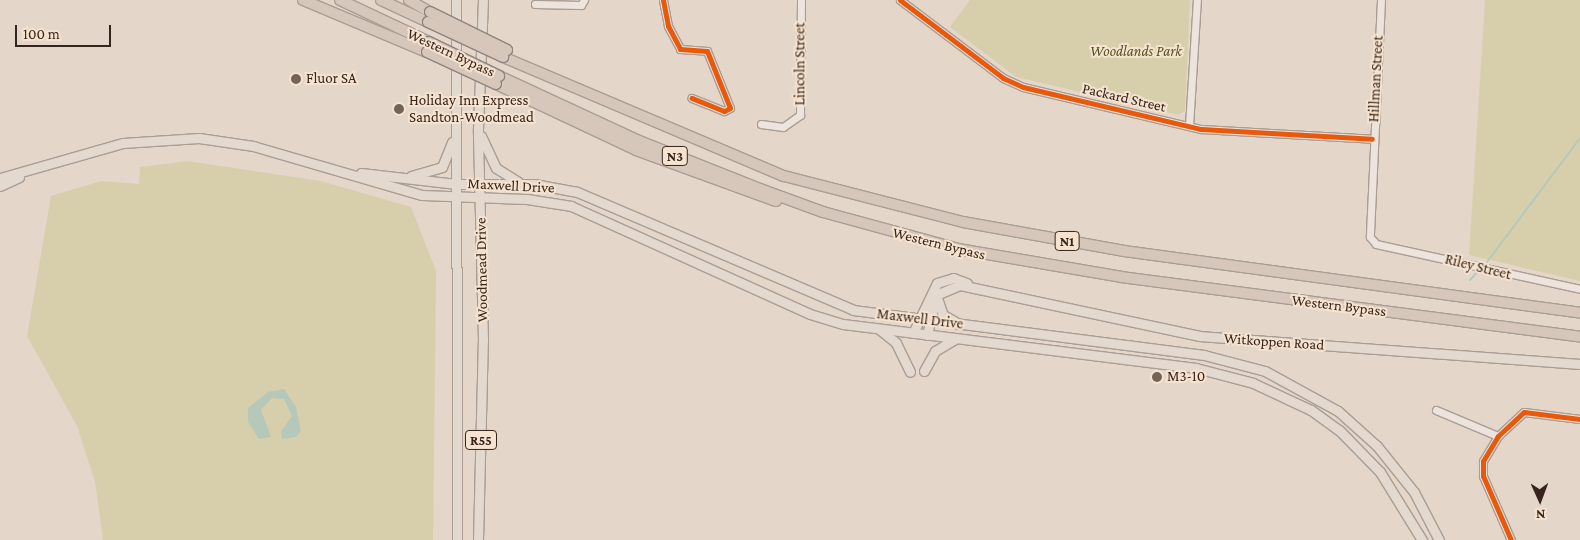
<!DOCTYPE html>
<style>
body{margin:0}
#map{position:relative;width:1580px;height:540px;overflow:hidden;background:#e4d7ca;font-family:"Crimson Pro",serif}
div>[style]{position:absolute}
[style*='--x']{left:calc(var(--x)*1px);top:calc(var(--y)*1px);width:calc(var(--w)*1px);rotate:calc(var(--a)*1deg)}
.green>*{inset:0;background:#d7cfac}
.water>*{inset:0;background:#b6c8b9}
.stream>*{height:2px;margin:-1px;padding:0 1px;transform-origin:1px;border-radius:1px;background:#b6c8b9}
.roads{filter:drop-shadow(1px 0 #a99d94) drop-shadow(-1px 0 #a99d94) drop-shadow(0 1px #a99d94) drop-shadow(0 -1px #a99d94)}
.minor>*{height:7px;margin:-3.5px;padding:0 3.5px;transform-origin:3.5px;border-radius:3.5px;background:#ece4dd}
.major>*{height:9px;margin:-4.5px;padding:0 4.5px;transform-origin:4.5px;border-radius:4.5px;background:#e4d9ce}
.highway>*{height:10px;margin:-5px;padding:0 5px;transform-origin:5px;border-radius:5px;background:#d7c7bb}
.bridges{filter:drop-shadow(1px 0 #8e837b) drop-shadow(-1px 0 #8e837b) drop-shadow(0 1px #8e837b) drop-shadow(0 -1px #8e837b)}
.highway-bridge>*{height:10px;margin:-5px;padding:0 5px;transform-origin:5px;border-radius:5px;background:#d7c7bb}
.cycleway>*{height:5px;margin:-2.5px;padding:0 2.5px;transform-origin:2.5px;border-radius:2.5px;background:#e8590c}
.dots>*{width:14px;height:14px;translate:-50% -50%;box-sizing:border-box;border:2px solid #f6e3cf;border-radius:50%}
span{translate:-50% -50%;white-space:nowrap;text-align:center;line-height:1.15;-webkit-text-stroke:4px #f6e3cf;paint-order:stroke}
.shield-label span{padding:1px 4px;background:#f6e3cf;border:1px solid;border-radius:4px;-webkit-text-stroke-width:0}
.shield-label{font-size:14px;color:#37241c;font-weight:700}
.park-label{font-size:15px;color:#525422;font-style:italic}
.street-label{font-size:15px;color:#37241c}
.poi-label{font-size:15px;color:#37241c}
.left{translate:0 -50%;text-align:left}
.north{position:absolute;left:1515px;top:475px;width:50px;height:50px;-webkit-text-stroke:4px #f6e3cf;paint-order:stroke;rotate:178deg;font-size:14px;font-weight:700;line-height:20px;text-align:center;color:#37241c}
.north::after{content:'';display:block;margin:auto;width:18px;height:22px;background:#37241c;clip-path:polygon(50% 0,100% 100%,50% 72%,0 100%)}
.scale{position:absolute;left:15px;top:25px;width:96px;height:22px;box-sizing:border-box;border:2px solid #37241c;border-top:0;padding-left:6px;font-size:15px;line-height:18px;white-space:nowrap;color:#37241c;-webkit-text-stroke:4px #f6e3cf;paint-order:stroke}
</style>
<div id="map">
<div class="green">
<i style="clip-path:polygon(970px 0,1190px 0,1185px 111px,1178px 115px,1016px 77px,950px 27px)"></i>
<i style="clip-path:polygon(1485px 0,1580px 0,1580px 281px,1469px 255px)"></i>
<i style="clip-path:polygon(187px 161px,321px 181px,411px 207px,436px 271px,433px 540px,103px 540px,95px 482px,77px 426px,27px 336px,51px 196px,101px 181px,139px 184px,140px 167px)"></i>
</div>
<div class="water">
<i style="clip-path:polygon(284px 389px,296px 407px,301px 431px,296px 437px,282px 439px,281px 431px,292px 416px,284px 399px,272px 398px,261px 410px,271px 437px,259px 439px,248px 422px,248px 408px,268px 392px)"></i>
</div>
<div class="stream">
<i style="--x:1487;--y:262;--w:155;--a:-53.1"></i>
<i style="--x:1470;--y:280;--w:13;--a:-48"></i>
</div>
<div class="roads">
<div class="minor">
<i style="--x:663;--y:0;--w:26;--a:79"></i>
<i style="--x:668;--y:26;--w:26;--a:62"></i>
<i style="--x:680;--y:49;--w:27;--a:4"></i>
<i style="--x:707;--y:51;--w:61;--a:68"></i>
<i style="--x:730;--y:108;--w:7;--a:153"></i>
<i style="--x:724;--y:111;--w:35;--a:-158"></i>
<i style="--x:900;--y:0;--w:129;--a:37.1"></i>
<i style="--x:1003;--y:78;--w:22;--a:24"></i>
<i style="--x:1023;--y:87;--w:183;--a:13.3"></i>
<i style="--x:1201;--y:129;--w:171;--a:3.3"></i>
<i style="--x:1381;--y:0;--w:237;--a:92.7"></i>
<i style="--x:1370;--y:237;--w:9;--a:49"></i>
<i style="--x:1376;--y:244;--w:209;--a:12.4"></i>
<i style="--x:535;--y:4;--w:46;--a:1.2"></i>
<i style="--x:581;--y:5;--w:6;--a:-59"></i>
<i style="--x:761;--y:124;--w:22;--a:8"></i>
<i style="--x:783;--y:127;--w:21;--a:-35"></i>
<i style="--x:800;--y:115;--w:115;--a:-89.5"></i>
<i style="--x:1189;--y:126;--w:126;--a:-86.4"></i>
<i style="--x:1436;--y:410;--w:67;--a:22.8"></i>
<i style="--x:1511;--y:540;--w:70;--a:-113.6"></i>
<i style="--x:1483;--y:476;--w:15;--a:-90"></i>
<i style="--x:1483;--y:461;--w:29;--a:-59"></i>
<i style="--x:1498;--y:436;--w:35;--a:-43"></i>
<i style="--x:1524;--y:412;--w:56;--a:7.1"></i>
</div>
<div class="major">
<i style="--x:456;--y:0;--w:540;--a:89.89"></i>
<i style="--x:481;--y:136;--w:35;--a:65"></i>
<i style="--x:496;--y:168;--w:26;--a:32"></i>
<i style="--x:361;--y:173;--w:96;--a:6.6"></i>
<i style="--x:456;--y:184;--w:78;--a:0"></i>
<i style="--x:534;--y:184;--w:44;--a:10.5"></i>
<i style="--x:577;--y:192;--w:300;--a:23.1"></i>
<i style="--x:853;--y:310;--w:354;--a:7.3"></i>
<i style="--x:1204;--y:355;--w:63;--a:14.7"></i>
<i style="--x:1265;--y:371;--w:83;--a:28.7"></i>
<i style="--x:1338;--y:411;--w:52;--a:41.9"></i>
<i style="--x:1377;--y:446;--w:59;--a:51.2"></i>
<i style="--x:1414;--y:492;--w:54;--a:62.5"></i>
<i style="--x:411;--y:176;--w:32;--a:-16"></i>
<i style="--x:442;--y:167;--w:27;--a:-68"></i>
<i style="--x:0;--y:178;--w:128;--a:-15.9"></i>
<i style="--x:123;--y:143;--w:76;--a:-3.8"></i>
<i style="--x:199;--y:138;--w:55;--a:8.4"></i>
<i style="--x:253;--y:146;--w:176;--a:16.2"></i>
<i style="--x:422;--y:195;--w:105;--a:2.2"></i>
<i style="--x:527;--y:199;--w:45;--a:9"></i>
<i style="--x:571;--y:206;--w:262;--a:24.3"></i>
<i style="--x:810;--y:314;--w:34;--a:17"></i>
<i style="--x:843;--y:324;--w:356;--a:7.1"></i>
<i style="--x:1196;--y:368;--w:59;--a:14.7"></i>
<i style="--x:1253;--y:383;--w:64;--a:25"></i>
<i style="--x:1311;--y:410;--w:34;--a:36"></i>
<i style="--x:1339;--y:430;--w:59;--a:45.7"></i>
<i style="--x:1380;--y:472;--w:80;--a:58.3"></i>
<i style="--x:0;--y:186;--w:21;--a:-25"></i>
<i style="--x:936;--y:295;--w:21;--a:71"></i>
<i style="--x:943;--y:315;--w:13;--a:29"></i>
<i style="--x:879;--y:329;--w:22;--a:39"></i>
<i style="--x:896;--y:343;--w:32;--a:64"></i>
<i style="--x:913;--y:333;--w:55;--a:-64.4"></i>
<i style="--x:937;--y:283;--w:17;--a:-17"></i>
<i style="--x:953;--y:278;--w:15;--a:20"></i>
<i style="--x:927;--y:335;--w:41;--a:-77.3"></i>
<i style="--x:936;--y:295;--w:26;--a:-23"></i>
<i style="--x:960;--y:285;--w:244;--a:12"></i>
<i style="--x:1199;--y:336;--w:382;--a:4.2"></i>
<i style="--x:924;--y:371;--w:23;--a:-61"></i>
<i style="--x:935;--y:351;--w:23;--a:-31"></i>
<i style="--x:478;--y:540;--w:200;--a:-88.6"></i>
<i style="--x:483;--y:340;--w:211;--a:-91.4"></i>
<i style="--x:478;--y:129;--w:129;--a:-87.8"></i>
</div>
<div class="highway">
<i style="--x:303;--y:0;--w:134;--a:22.8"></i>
<i style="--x:340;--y:0;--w:98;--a:25.3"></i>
<i style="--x:381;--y:0;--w:52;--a:25.1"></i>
<i style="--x:409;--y:0;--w:24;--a:30"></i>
<i style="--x:503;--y:57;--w:305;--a:23"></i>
<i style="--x:784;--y:176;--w:185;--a:14.4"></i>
<i style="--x:963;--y:222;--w:164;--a:10.2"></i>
<i style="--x:1124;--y:251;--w:460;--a:7.7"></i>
<i style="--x:499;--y:76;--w:154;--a:24.9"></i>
<i style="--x:639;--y:141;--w:130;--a:21.6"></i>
<i style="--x:760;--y:189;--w:67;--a:20.1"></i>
<i style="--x:823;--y:212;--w:140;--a:15.3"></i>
<i style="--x:958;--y:249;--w:165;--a:9.7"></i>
<i style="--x:1121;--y:277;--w:463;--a:7.4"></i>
<i style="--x:496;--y:84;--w:155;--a:25.2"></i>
<i style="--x:636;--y:150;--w:149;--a:20"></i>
</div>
</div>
<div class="bridges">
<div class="highway-bridge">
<i style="--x:430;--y:12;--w:86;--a:26.3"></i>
<i style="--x:428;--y:22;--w:83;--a:25"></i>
<i style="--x:429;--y:42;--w:78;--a:25.9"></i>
<i style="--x:427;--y:52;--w:76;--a:24.9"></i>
</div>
</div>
<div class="cycleway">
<i style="--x:663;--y:0;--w:26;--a:79"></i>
<i style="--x:668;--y:26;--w:26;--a:62"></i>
<i style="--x:680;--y:49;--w:27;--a:4"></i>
<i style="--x:707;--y:51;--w:61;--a:68"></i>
<i style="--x:730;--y:108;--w:7;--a:153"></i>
<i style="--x:724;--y:111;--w:35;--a:-158"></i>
<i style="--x:900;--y:0;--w:129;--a:37.1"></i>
<i style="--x:1003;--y:78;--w:22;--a:24"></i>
<i style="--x:1023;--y:87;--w:183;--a:13.3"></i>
<i style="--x:1201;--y:129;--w:171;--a:3.3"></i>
<i style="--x:1511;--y:540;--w:70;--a:-113.6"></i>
<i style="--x:1483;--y:476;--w:15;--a:-90"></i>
<i style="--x:1483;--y:461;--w:29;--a:-59"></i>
<i style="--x:1498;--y:436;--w:35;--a:-43"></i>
<i style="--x:1524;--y:412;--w:56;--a:7.1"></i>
</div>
<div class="dots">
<i style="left:296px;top:79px;background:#746359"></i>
<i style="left:399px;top:109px;background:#746359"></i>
<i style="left:1157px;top:377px;background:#746359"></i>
</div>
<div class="shield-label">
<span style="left:675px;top:156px">N3</span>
<span style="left:1067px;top:241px">N1</span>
<span style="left:481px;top:440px">R55</span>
</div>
<div class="park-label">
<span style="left:1136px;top:52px">Woodlands Park</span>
</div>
<div class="street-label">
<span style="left:451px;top:53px;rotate:25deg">Western Bypass</span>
<span style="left:800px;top:64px;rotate:-90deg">Lincoln Street</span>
<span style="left:1376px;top:79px;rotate:-87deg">Hillman Street</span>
<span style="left:1124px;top:98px;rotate:13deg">Packard Street</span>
<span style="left:511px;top:186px;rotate:3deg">Maxwell Drive</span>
<span style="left:939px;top:244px;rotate:14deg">Western Bypass</span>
<span style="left:1478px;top:267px;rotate:14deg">Riley Street</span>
<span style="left:482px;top:270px;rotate:-91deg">Woodmead Drive</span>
<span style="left:1339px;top:306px;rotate:7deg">Western Bypass</span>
<span style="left:920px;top:319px;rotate:7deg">Maxwell Drive</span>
<span style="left:1274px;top:342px;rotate:4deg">Witkoppen Road</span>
</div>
<div class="poi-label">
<span class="left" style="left:306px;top:79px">Fluor SA</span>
<span class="left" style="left:409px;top:109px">Holiday Inn Express<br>Sandton-Woodmead</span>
<span class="left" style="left:1167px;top:377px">M3-10</span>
</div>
<div class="north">N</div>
<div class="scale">100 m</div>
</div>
